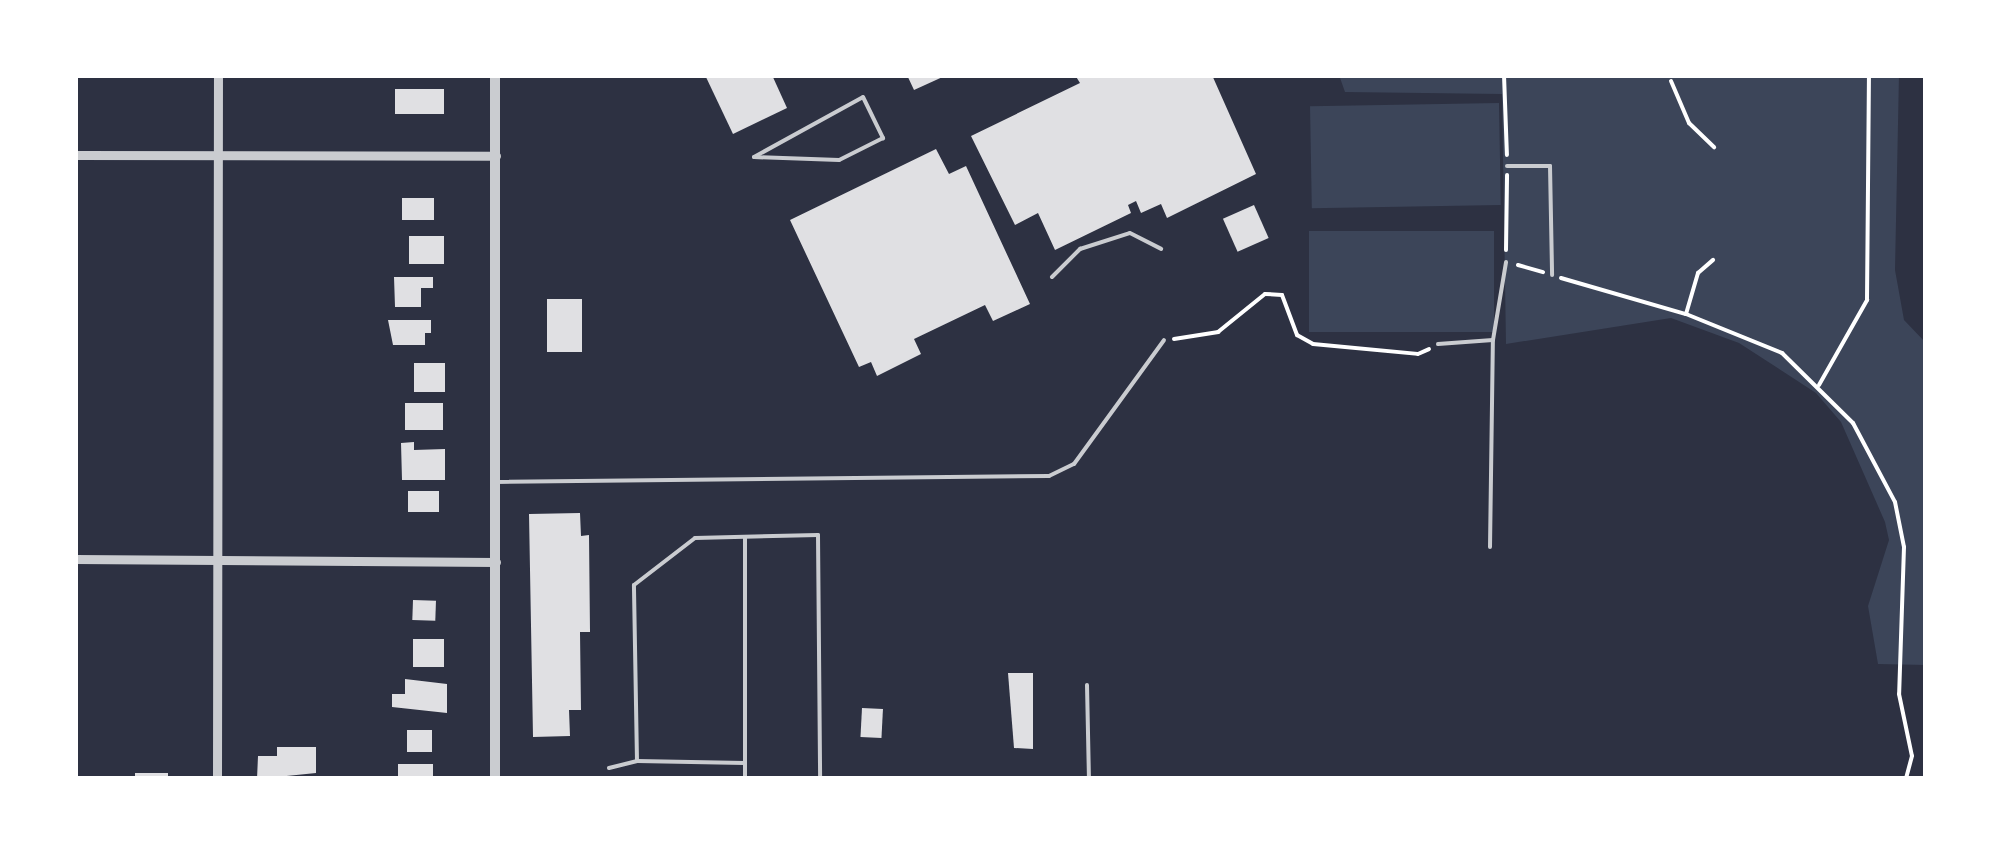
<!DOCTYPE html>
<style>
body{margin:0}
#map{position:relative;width:2001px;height:854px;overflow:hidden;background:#2d3142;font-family:"Golos Text",sans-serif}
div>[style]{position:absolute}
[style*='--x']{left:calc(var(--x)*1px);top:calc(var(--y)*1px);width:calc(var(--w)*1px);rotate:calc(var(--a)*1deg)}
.green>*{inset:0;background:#3c4559;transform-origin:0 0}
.building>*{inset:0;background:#e0e0e3;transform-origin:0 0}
.path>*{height:4px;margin:-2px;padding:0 2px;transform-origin:2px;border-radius:2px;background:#fff}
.service>*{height:4px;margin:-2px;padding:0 2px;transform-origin:2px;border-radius:2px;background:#caccd0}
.minor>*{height:9px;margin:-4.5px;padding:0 4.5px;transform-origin:4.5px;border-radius:4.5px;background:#caccd0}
.tertiary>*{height:10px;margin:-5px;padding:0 5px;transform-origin:5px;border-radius:5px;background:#caccd0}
span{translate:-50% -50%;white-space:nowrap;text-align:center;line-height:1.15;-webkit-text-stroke:10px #fff;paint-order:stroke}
.frame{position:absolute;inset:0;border:78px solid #fff;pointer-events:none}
</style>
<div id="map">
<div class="green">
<i style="clip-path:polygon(1339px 75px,1899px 75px,1895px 270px,1904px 320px,1926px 343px,1926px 665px,1878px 664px,1868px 606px,1889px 540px,1885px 522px,1841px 422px,1816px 393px,1739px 343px,1671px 318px,1506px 344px,1502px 94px,1345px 92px)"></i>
<i style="left:1499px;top:103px;width:102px;height:189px;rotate:89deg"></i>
<i style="left:1309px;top:231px;width:185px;height:101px"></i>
</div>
<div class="building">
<i style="clip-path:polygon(705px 75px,772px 75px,787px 108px,733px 134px)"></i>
<i style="clip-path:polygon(907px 75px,947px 75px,914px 90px)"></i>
<i style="clip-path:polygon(1075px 75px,1212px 75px,1256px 174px,1167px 218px,1161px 204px,1141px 213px,1136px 201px,1128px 205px,1131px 213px,1055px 250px,1038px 213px,1015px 225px,971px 136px,1080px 83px)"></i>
<i style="left:395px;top:89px;width:49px;height:25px"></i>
<i style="clip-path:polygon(936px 149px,949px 174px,966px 166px,1030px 304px,993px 321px,985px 305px,914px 339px,921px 354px,877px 376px,871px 362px,859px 367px,790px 220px)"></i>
<i style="left:402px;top:198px;width:32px;height:22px"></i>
<i style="left:1254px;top:205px;width:36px;height:34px;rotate:66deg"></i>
<i style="left:409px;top:236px;width:35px;height:28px"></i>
<i style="clip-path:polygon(394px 277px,433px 277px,433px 288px,421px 288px,421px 307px,395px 307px)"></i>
<i style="left:547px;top:299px;width:35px;height:53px"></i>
<i style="clip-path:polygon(388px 320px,431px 320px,431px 333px,425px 333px,425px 345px,393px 345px)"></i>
<i style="left:414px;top:363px;width:31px;height:29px"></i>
<i style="left:443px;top:403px;width:27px;height:38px;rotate:90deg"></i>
<i style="clip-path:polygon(414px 442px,414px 450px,445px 449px,445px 480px,402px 480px,401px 443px)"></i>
<i style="left:408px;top:491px;width:31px;height:21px"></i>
<i style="clip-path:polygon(580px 513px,581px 536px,589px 535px,590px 632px,580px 632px,581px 710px,569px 710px,570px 736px,533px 737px,529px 514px)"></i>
<i style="left:413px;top:600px;width:23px;height:20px;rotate:2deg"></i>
<i style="left:413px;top:639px;width:31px;height:28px"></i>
<i style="clip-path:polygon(1008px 673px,1033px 673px,1033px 749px,1014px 748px)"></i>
<i style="clip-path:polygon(405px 679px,447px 684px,447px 713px,392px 707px,392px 694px,405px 694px)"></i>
<i style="left:862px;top:708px;width:21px;height:29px;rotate:3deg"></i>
<i style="left:407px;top:730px;width:25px;height:22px"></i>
<i style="clip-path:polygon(277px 747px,316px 747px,316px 773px,257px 779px,258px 756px,277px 756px)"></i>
<i style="left:398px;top:764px;width:35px;height:15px"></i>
<i style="left:135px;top:773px;width:33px;height:6px"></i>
</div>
<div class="path">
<i style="--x:1504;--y:75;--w:80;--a:87.9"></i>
<i style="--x:1671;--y:81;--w:46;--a:66.8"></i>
<i style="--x:1689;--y:123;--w:35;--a:44"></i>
<i style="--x:1506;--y:250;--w:75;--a:-89.2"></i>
<i style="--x:1518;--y:265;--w:26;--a:16"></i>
<i style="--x:1561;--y:278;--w:130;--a:16.1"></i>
<i style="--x:1686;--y:314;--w:104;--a:22.1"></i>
<i style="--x:1782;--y:353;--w:100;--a:44.6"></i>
<i style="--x:1853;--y:423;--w:89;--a:62"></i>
<i style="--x:1895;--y:502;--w:46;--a:78.7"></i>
<i style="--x:1904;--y:547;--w:147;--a:91.9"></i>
<i style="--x:1899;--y:694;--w:63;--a:78.2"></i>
<i style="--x:1912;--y:756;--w:24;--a:105"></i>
<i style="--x:1686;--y:314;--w:43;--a:-73.7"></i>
<i style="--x:1698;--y:273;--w:20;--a:-41"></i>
<i style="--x:1174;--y:339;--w:45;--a:-9"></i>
<i style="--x:1218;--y:332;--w:60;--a:-39"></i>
<i style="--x:1265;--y:294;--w:17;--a:3"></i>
<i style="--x:1282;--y:295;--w:43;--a:69.4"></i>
<i style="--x:1297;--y:335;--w:18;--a:29"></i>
<i style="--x:1313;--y:344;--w:105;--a:5.4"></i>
<i style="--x:1418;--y:354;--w:12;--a:-24"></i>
<i style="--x:1819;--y:385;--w:98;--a:-60.5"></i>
<i style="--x:1867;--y:300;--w:225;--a:-89.5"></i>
</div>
<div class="service">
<i style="--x:863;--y:97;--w:46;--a:64"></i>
<i style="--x:883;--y:138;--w:49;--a:153.4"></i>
<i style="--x:839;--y:160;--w:85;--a:-178"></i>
<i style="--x:754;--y:157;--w:124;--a:-28.8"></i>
<i style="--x:1507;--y:166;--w:43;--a:0"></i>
<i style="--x:1550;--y:166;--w:109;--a:88.9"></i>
<i style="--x:1052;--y:277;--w:40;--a:-45"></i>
<i style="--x:1080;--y:249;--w:52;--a:-17.7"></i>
<i style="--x:1130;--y:233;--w:35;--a:27"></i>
<i style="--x:1438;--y:344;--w:55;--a:-4.2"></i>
<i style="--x:496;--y:482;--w:553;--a:-0.62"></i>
<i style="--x:1049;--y:476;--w:28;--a:-26"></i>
<i style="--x:1074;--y:464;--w:153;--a:-54"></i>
<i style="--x:745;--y:537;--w:226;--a:90"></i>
<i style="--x:745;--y:763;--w:108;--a:-178.9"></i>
<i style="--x:637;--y:761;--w:176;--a:-91"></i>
<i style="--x:634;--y:585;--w:77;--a:-37.6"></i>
<i style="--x:695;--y:538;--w:123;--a:-1.4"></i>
<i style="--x:818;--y:535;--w:244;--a:89.5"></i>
<i style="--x:1490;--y:547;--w:207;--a:-89.2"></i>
<i style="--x:1493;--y:340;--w:79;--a:-80.5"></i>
<i style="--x:1087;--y:685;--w:94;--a:88.8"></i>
<i style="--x:609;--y:768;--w:29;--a:-14"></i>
<i style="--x:745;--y:779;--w:16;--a:-90"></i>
</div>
<div class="minor">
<i style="--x:75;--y:155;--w:421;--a:0.1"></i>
<i style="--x:75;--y:559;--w:421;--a:0.4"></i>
<i style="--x:217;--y:779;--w:704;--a:-89.92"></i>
</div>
<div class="tertiary">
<i style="--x:495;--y:75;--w:704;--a:90"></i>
</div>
<div class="frame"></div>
</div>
